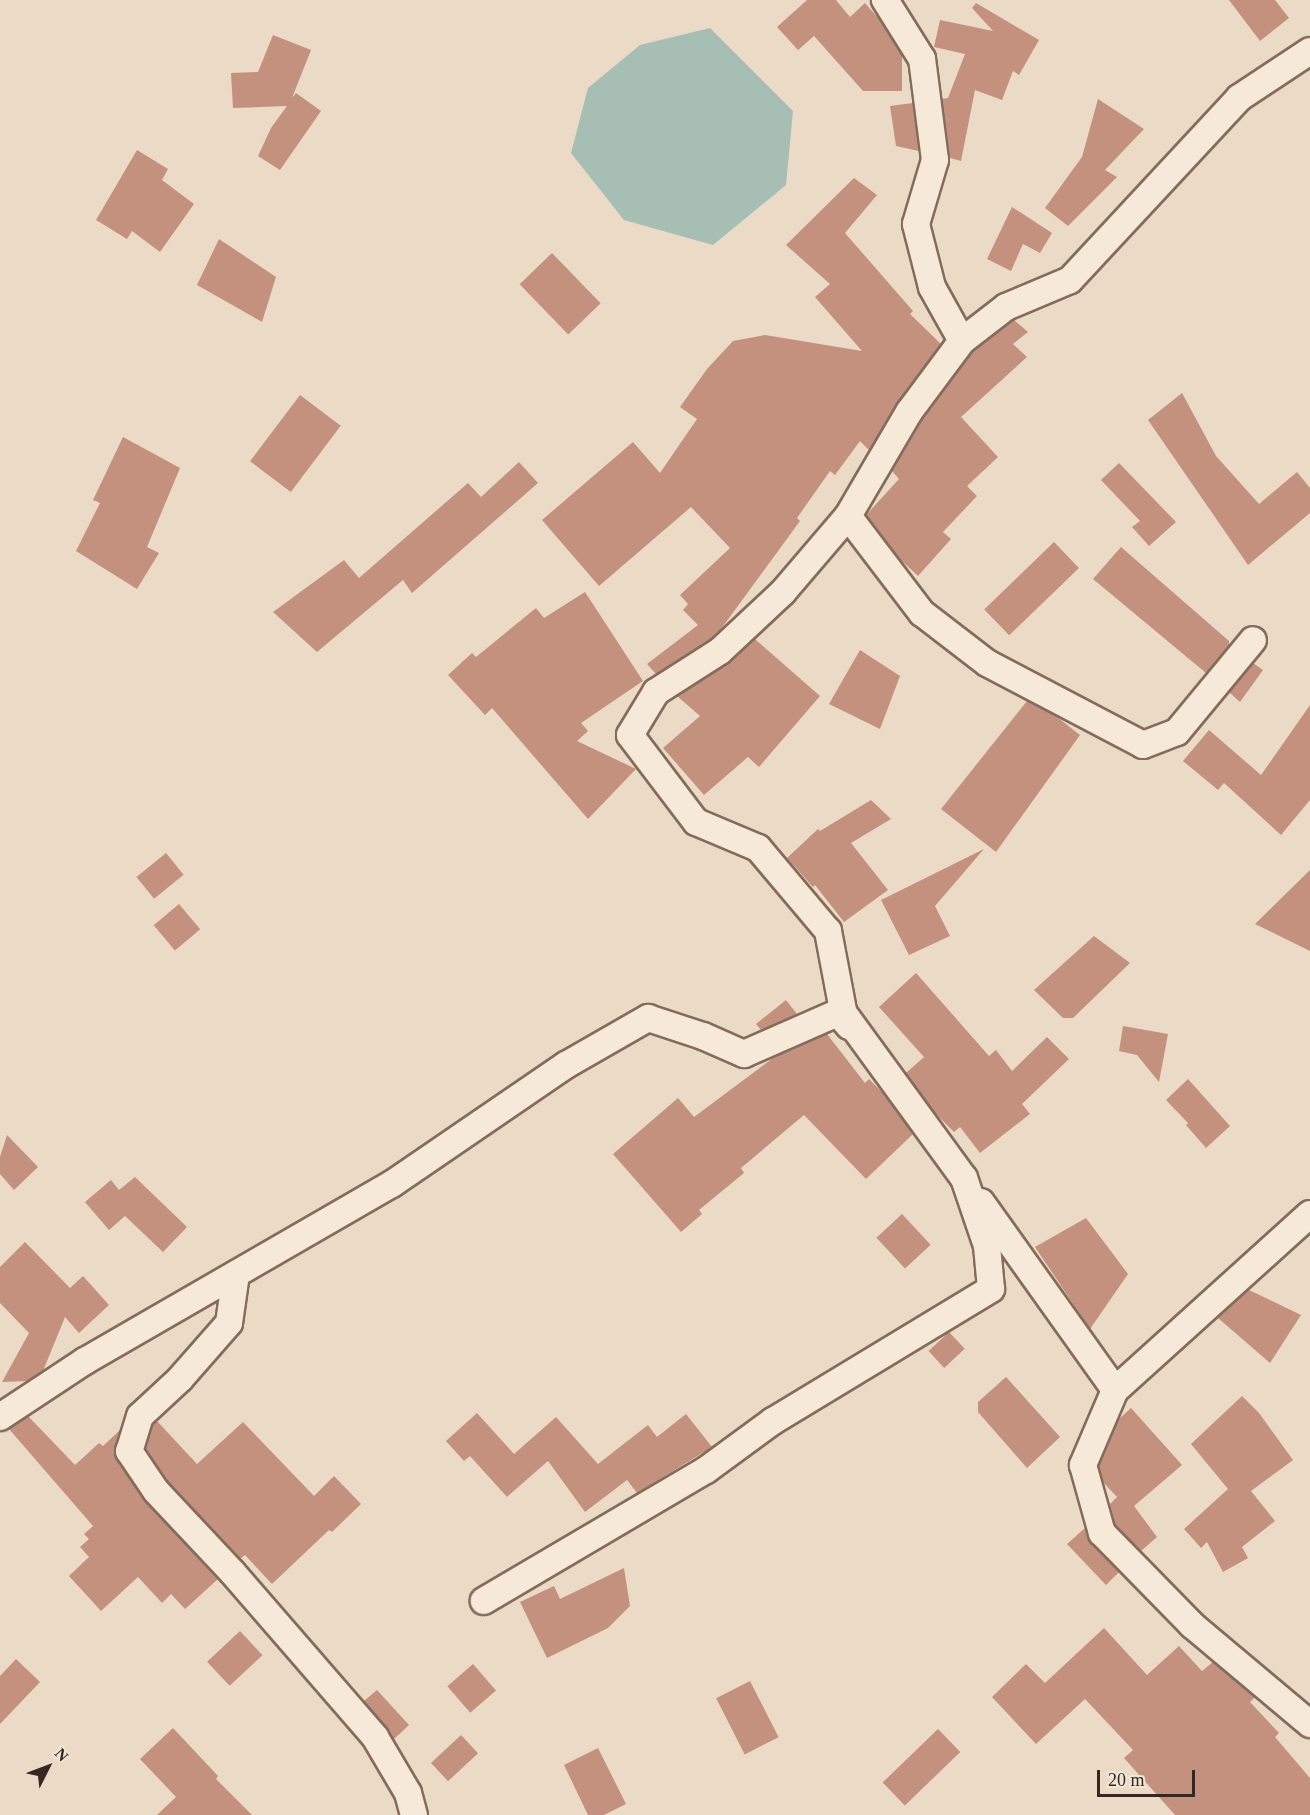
<!DOCTYPE html>
<style>
body{margin:0}
#map{position:relative;width:1310px;height:1815px;overflow:hidden;background:#eadac6;font-family:Georgia,serif}
div>[style]{position:absolute}
[style*='--x']{left:calc(var(--x)*1px);top:calc(var(--y)*1px);width:calc(var(--w)*1px);rotate:calc(var(--a)*1deg)}
.water>*{inset:0;background:#a7beb4}
.building>*{inset:0;background:#c5917f;transform-origin:0 0}
.roads{filter:drop-shadow(2px 0 #846c5d) drop-shadow(-2px 0 #846c5d) drop-shadow(0 2px #846c5d) drop-shadow(0 -2px #846c5d)}
.minor>*{height:26px;margin:-13px;padding:0 13px;transform-origin:13px;border-radius:13px;background:#f6e9d8}
span{translate:-50% -50%;white-space:nowrap;text-align:center;line-height:1.15;-webkit-text-stroke:5px #f3e5d5;paint-order:stroke}
.north{position:absolute;left:18px;top:1737px;width:60px;height:60px;-webkit-text-stroke:4px #f3e5d5;paint-order:stroke;rotate:48deg;font-size:16px;font-weight:700;line-height:24px;text-align:center;color:#362720}
.north::after{content:'';display:block;margin:auto;width:21px;height:27px;background:#362720;clip-path:polygon(50% 0,100% 100%,50% 72%,0 100%)}
.scale{position:absolute;left:1097px;top:1770px;width:98px;height:27px;box-sizing:border-box;border:3px solid #362720;border-top:0;padding-left:8px;font-size:18px;line-height:21px;white-space:nowrap;color:#362720;-webkit-text-stroke:4px #f3e5d5;paint-order:stroke}
</style>
<div id="map">
<div class="water">
<i style="clip-path:polygon(710px 28px,793px 111px,786px 185px,713px 245px,624px 220px,571px 153px,588px 88px,640px 45px)"></i>
</div>
<div class="building">
<i style="clip-path:polygon(807px 0,836px 0,850px 17px,865px 3px,879px 19px,902px 55px,902px 91px,863px 91px,814px 36px,798px 50px,777px 27px)"></i>
<i style="clip-path:polygon(1229px 0,1275px 0,1289px 18px,1260px 41px)"></i>
<i style="clip-path:polygon(976px 3px,1039px 40px,1019px 75px,1013px 71px,1002px 100px,975px 90px,961px 161px,950px 158px,942px 99px,948px 98px,965px 54px,934px 47px,940px 20px,993px 31px,972px 8px)"></i>
<i style="clip-path:polygon(273px 35px,311px 50px,292px 98px,296px 93px,321px 111px,280px 170px,258px 156px,271px 128px,287px 106px,233px 108px,231px 73px,258px 72px)"></i>
<i style="clip-path:polygon(1098px 99px,1144px 129px,1105px 170px,1117px 177px,1068px 226px,1045px 208px,1082px 157px)"></i>
<i style="clip-path:polygon(913px 103px,919px 151px,896px 146px,890px 106px)"></i>
<i style="clip-path:polygon(137px 150px,168px 169px,162px 180px,194px 204px,160px 252px,132px 231px,127px 239px,96px 220px)"></i>
<i style="clip-path:polygon(854px 178px,877px 195px,845px 233px,913px 311px,910px 314px,941px 344px,897px 403px,869px 450px,860px 441px,835px 475px,830px 471px,797px 518px,800px 521px,721px 629px,711px 639px,656px 674px,647px 664px,698px 625px,683px 610px,688px 604px,680px 595px,730px 548px,691px 507px,599px 586px,542px 520px,633px 442px,660px 473px,697px 419px,680px 407px,707px 369px,733px 341px,765px 335px,862px 351px,815px 297px,830px 284px,786px 245px)"></i>
<i style="clip-path:polygon(1012px 207px,1052px 233px,1040px 253px,1023px 244px,1011px 271px,987px 259px)"></i>
<i style="clip-path:polygon(219px 239px,276px 277px,262px 322px,197px 285px)"></i>
<i style="left:552px;top:253px;width:70px;height:45px;rotate:46deg"></i>
<i style="clip-path:polygon(1014px 320px,1028px 332px,1013px 344px,1027px 357px,961px 417px,998px 457px,967px 486px,977px 496px,943px 532px,951px 539px,918px 576px,901px 560px,866px 515px,899px 479px,892px 471px,922px 420px,973px 352px)"></i>
<i style="clip-path:polygon(1182px 393px,1216px 456px,1259px 504px,1297px 472px,1310px 488px,1310px 513px,1248px 565px,1148px 420px)"></i>
<i style="left:300px;top:395px;width:51px;height:83px;rotate:37deg"></i>
<i style="clip-path:polygon(123px 437px,180px 468px,147px 547px,159px 553px,137px 589px,76px 551px,100px 503px,93px 500px)"></i>
<i style="clip-path:polygon(519px 462px,538px 483px,412px 593px,403px 580px,317px 652px,273px 612px,344px 560px,359px 578px,468px 483px,481px 497px)"></i>
<i style="clip-path:polygon(1119px 463px,1176px 522px,1149px 546px,1132px 527px,1140px 521px,1101px 480px)"></i>
<i style="left:1054px;top:542px;width:36px;height:97px;rotate:46deg"></i>
<i style="clip-path:polygon(1121px 547px,1229px 641px,1229px 646px,1206px 673px,1093px 579px)"></i>
<i style="clip-path:polygon(585px 592px,643px 681px,581px 723px,588px 731px,577px 741px,636px 769px,588px 819px,492px 708px,485px 715px,448px 675px,472px 653px,476px 657px,536px 608px,544px 618px)"></i>
<i style="clip-path:polygon(755px 639px,820px 696px,759px 767px,748px 757px,704px 795px,663px 748px,700px 716px,677px 696px,728px 664px)"></i>
<i style="clip-path:polygon(860px 650px,900px 676px,880px 729px,829px 704px)"></i>
<i style="clip-path:polygon(1253px 663px,1263px 670px,1240px 702px,1229px 692px)"></i>
<i style="clip-path:polygon(1027px 701px,1053px 714px,1080px 735px,996px 852px,941px 809px)"></i>
<i style="clip-path:polygon(1310px 705px,1310px 800px,1281px 835px,1224px 783px,1218px 790px,1183px 761px,1209px 730px,1261px 775px)"></i>
<i style="clip-path:polygon(871px 800px,891px 819px,851px 843px,888px 890px,844px 922px,815px 885px,813px 887px,787px 858px,818px 829px,820px 831px)"></i>
<i style="clip-path:polygon(984px 849px,935px 906px,950px 936px,909px 955px,881px 900px)"></i>
<i style="left:166px;top:853px;width:28px;height:38px;rotate:51deg"></i>
<i style="clip-path:polygon(1310px 870px,1310px 951px,1255px 924px)"></i>
<i style="left:179px;top:904px;width:33px;height:33px;rotate:50deg"></i>
<i style="clip-path:polygon(1094px 936px,1130px 963px,1073px 1018px,1063px 1018px,1034px 990px)"></i>
<i style="clip-path:polygon(916px 973px,989px 1056px,996px 1050px,1012px 1071px,1047px 1037px,1069px 1059px,1022px 1104px,1030px 1114px,980px 1153px,960px 1127px,954px 1132px,935px 1113px,906px 1073px,924px 1057px,879px 1007px)"></i>
<i style="clip-path:polygon(786px 1000px,797px 1014px,761px 1030px,756px 1024px)"></i>
<i style="clip-path:polygon(1123px 1026px,1168px 1034px,1159px 1082px,1137px 1055px,1119px 1051px)"></i>
<i style="clip-path:polygon(827px 1034px,865px 1083px,869px 1079px,882px 1092px,913px 1134px,866px 1179px,804px 1115px,741px 1168px,744px 1173px,699px 1210px,702px 1214px,681px 1232px,613px 1154px,678px 1098px,694px 1117px,773px 1058px)"></i>
<i style="clip-path:polygon(1188px 1079px,1230px 1126px,1206px 1148px,1186px 1125px,1188px 1123px,1166px 1100px)"></i>
<i style="clip-path:polygon(7px 1135px,38px 1167px,14px 1190px,0 1174px,0 1157px)"></i>
<i style="clip-path:polygon(135px 1177px,187px 1227px,163px 1252px,125px 1216px,109px 1230px,85px 1202px,111px 1180px,119px 1190px)"></i>
<i style="left:902px;top:1214px;width:42px;height:35px;rotate:47deg"></i>
<i style="clip-path:polygon(1086px 1218px,1128px 1274px,1090px 1329px,1035px 1247px)"></i>
<i style="clip-path:polygon(25px 1242px,70px 1288px,83px 1276px,109px 1305px,79px 1333px,65px 1317px,43px 1371px,28px 1381px,2px 1382px,29px 1333px,0 1303px,0 1267px)"></i>
<i style="clip-path:polygon(1249px 1290px,1301px 1315px,1270px 1363px,1218px 1318px)"></i>
<i style="left:949px;top:1332px;width:23px;height:28px;rotate:47deg"></i>
<i style="clip-path:polygon(1006px 1377px,1060px 1437px,1027px 1468px,978px 1412px,978px 1402px)"></i>
<i style="clip-path:polygon(1242px 1396px,1259px 1413px,1293px 1460px,1251px 1491px,1275px 1521px,1242px 1547px,1248px 1558px,1223px 1572px,1207px 1542px,1201px 1548px,1184px 1529px,1228px 1489px,1191px 1444px)"></i>
<i style="clip-path:polygon(1131px 1408px,1182px 1465px,1134px 1506px,1157px 1537px,1141px 1551px,1115px 1525px,1110px 1504px,1117px 1497px,1103px 1482px,1099px 1466px,1119px 1419px)"></i>
<i style="clip-path:polygon(477px 1413px,514px 1454px,556px 1417px,598px 1464px,648px 1425px,657px 1437px,686px 1414px,712px 1447px,637px 1493px,627px 1480px,585px 1512px,548px 1461px,507px 1497px,470px 1456px,464px 1461px,446px 1441px)"></i>
<i style="clip-path:polygon(28px 1416px,75px 1465px,99px 1443px,103px 1446px,120px 1430px,115px 1447px,117px 1459px,145px 1501px,218px 1579px,185px 1609px,171px 1594px,162px 1603px,138px 1577px,101px 1611px,69px 1576px,89px 1557px,80px 1547px,89px 1539px,84px 1534px,93px 1526px,9px 1429px)"></i>
<i style="clip-path:polygon(157px 1421px,197px 1464px,243px 1422px,314px 1496px,334px 1476px,361px 1504px,332px 1532px,329px 1530px,272px 1584px,245px 1555px,240px 1559px,168px 1482px,145px 1449px,153px 1424px)"></i>
<i style="clip-path:polygon(1085px 1528px,1091px 1543px,1119px 1572px,1106px 1585px,1067px 1544px)"></i>
<i style="clip-path:polygon(624px 1568px,630px 1606px,608px 1628px,547px 1658px,520px 1602px,554px 1586px,560px 1599px)"></i>
<i style="clip-path:polygon(1104px 1628px,1147px 1675px,1179px 1646px,1202px 1671px,1213px 1662px,1255px 1697px,1250px 1702px,1279px 1733px,1275px 1737px,1310px 1778px,1310px 1815px,1175px 1815px,1124px 1758px,1133px 1750px,1085px 1699px,1036px 1744px,992px 1697px,1026px 1664px,1045px 1683px)"></i>
<i style="left:240px;top:1631px;width:33px;height:45px;rotate:47deg"></i>
<i style="clip-path:polygon(16px 1659px,40px 1682px,0 1724px,0 1676px)"></i>
<i style="left:473px;top:1664px;width:35px;height:34px;rotate:49deg"></i>
<i style="left:750px;top:1681px;width:63px;height:38px;rotate:63deg"></i>
<i style="clip-path:polygon(377px 1690px,409px 1725px,394px 1739px,364px 1701px)"></i>
<i style="clip-path:polygon(173px 1728px,218px 1776px,216px 1779px,252px 1815px,157px 1815px,176px 1797px,140px 1759px)"></i>
<i style="left:938px;top:1729px;width:32px;height:77px;rotate:46deg"></i>
<i style="left:461px;top:1735px;width:25px;height:41px;rotate:47deg"></i>
<i style="clip-path:polygon(598px 1748px,626px 1804px,604px 1815px,588px 1815px,564px 1765px)"></i>
</div>
<div class="roads">
<div class="minor">
<i style="--x:962;--y:341;--w:56;--a:-37.7"></i>
<i style="--x:1006;--y:307;--w:69;--a:-22.9"></i>
<i style="--x:1070;--y:280;--w:248;--a:-47.1"></i>
<i style="--x:1239;--y:98;--w:85;--a:-33.5"></i>
<i style="--x:848;--y:516;--w:122;--a:52.7"></i>
<i style="--x:922;--y:613;--w:82;--a:37.6"></i>
<i style="--x:987;--y:663;--w:176;--a:27.7"></i>
<i style="--x:1143;--y:745;--w:36;--a:-21"></i>
<i style="--x:1177;--y:732;--w:119;--a:-50.4"></i>
<i style="--x:849;--y:1026;--w:6;--a:-129"></i>
<i style="--x:845;--y:1021;--w:92;--a:-100.7"></i>
<i style="--x:828;--y:931;--w:109;--a:-130.1"></i>
<i style="--x:758;--y:848;--w:67;--a:-157.2"></i>
<i style="--x:696;--y:822;--w:109;--a:-127.2"></i>
<i style="--x:630;--y:735;--w:50;--a:-58.8"></i>
<i style="--x:656;--y:692;--w:76;--a:-32.6"></i>
<i style="--x:720;--y:651;--w:86;--a:-43.1"></i>
<i style="--x:783;--y:592;--w:100;--a:-49.5"></i>
<i style="--x:848;--y:516;--w:121;--a:-59.6"></i>
<i style="--x:909;--y:412;--w:89;--a:-53.3"></i>
<i style="--x:962;--y:341;--w:62;--a:-119.1"></i>
<i style="--x:932;--y:287;--w:65;--a:-104.3"></i>
<i style="--x:916;--y:224;--w:67;--a:-73.5"></i>
<i style="--x:935;--y:160;--w:102;--a:-97.3"></i>
<i style="--x:922;--y:59;--w:70;--a:-122.1"></i>
<i style="--x:981;--y:1202;--w:231;--a:54.5"></i>
<i style="--x:1310;--y:1214;--w:263;--a:137.9"></i>
<i style="--x:1115;--y:1390;--w:82;--a:113.1"></i>
<i style="--x:1083;--y:1465;--w:71;--a:74.4"></i>
<i style="--x:1102;--y:1533;--w:129;--a:45.6"></i>
<i style="--x:1192;--y:1625;--w:154;--a:40"></i>
<i style="--x:236;--y:1274;--w:49;--a:98.1"></i>
<i style="--x:229;--y:1323;--w:74;--a:131.2"></i>
<i style="--x:180;--y:1379;--w:54;--a:137.2"></i>
<i style="--x:140;--y:1416;--w:37;--a:107"></i>
<i style="--x:129;--y:1451;--w:48;--a:56"></i>
<i style="--x:156;--y:1491;--w:112;--a:46.8"></i>
<i style="--x:233;--y:1573;--w:217;--a:49.1"></i>
<i style="--x:375;--y:1737;--w:65;--a:59.5"></i>
<i style="--x:408;--y:1793;--w:23;--a:75"></i>
<i style="--x:0;--y:1417;--w:102;--a:-33.4"></i>
<i style="--x:85;--y:1361;--w:354;--a:-30"></i>
<i style="--x:392;--y:1184;--w:211;--a:-34.4"></i>
<i style="--x:566;--y:1065;--w:95;--a:-29.8"></i>
<i style="--x:648;--y:1018;--w:58;--a:18.1"></i>
<i style="--x:703;--y:1036;--w:45;--a:23.7"></i>
<i style="--x:744;--y:1054;--w:107;--a:-23.7"></i>
<i style="--x:842;--y:1011;--w:207;--a:53.9"></i>
<i style="--x:964;--y:1178;--w:72;--a:71.3"></i>
<i style="--x:987;--y:1246;--w:43;--a:84.7"></i>
<i style="--x:991;--y:1289;--w:255;--a:148.8"></i>
<i style="--x:773;--y:1421;--w:83;--a:143.8"></i>
<i style="--x:706;--y:1470;--w:258;--a:149.5"></i>
</div>
</div>
<div class="north">N</div>
<div class="scale">20 m</div>
</div>
